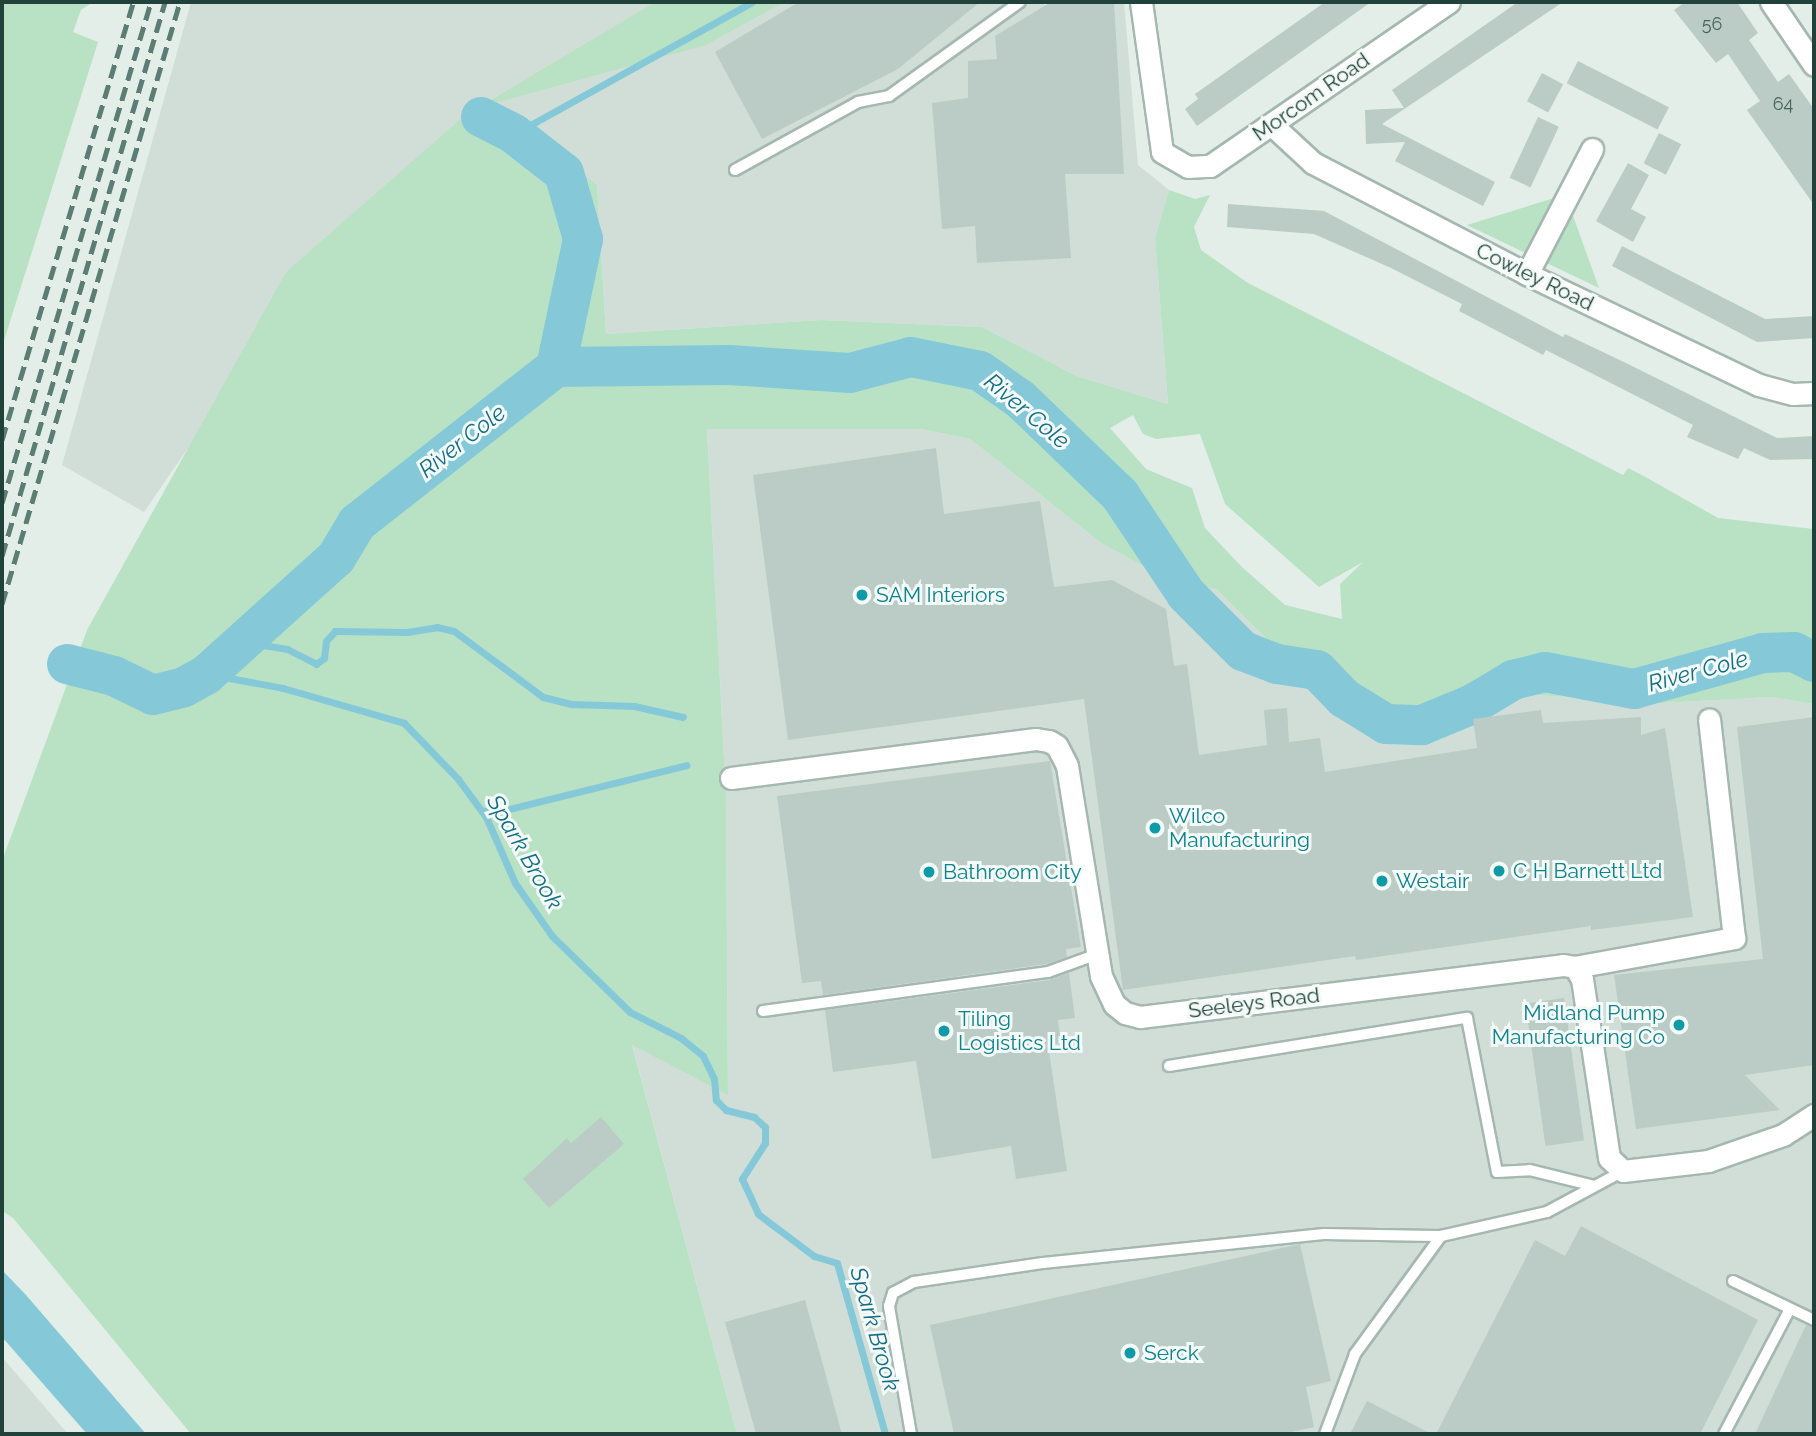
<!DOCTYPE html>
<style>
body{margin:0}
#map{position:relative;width:1816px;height:1436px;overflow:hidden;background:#e3eee9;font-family:Raleway,sans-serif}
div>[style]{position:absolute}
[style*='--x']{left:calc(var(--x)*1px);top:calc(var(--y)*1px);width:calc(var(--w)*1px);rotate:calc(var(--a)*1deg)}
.built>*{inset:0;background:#d1ded8}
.green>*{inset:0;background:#b9e2c5}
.water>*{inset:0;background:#85c9d9}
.stream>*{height:7px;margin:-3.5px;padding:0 3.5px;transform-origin:3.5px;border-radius:3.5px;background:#85c9d9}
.river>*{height:40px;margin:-20px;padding:0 20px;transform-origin:20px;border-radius:20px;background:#85c9d9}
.building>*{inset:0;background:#baccc5;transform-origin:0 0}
.roads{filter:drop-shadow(2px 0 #a5b7b1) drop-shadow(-2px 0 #a5b7b1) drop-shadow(0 2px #a5b7b1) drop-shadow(0 -2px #a5b7b1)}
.lane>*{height:10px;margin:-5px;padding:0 5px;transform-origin:5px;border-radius:5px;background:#fff}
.street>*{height:21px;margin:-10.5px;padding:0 10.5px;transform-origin:10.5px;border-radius:10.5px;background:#fff}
.rail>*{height:5px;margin-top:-2.5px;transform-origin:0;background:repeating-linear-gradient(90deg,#5b7d75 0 14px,transparent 0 21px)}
.dots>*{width:19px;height:19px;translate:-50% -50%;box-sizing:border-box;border:4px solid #f4faf7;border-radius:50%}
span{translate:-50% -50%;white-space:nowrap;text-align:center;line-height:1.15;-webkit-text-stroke:6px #f4faf7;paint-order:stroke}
.number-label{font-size:18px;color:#46645d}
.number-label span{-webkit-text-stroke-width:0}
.street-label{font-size:21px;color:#20423a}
.culture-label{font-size:21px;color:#0d838f}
.left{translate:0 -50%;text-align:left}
.right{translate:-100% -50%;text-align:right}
.water-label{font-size:23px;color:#136e85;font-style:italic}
.frame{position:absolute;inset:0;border:4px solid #20423a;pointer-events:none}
</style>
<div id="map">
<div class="built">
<i style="clip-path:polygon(191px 2px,1041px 2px,1046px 6px,1051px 2px,1124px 2px,1138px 165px,1169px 190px,1155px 238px,1168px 404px,1077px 376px,982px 327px,821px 320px,606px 334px,597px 185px,494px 103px,286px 272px,204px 425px,144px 512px,62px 465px)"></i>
<i style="clip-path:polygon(707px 428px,921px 429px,970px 439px,1101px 543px,1143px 566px,1217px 590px,1302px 674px,1446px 726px,1490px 707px,1535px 695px,1662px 703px,1770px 697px,1814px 704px,1814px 1434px,737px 1434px,632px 1044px,728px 1094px,726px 797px)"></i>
<i style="clip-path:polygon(2px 1357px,68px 1434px,2px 1434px)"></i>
</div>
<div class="green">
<i style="clip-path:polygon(2px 2px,93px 2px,81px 10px,73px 32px,98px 42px,2px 347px)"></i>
<i style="clip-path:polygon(evenodd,655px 2px,784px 2px,706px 45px,495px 103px,597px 185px,606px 334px,821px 320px,982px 327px,1077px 376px,1168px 404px,1155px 238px,1169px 190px,1195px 199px,1210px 195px,1194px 227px,1201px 250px,1248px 283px,1623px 475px,1628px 468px,1642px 475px,1718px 518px,1814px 529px,1814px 704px,1770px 697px,1662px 703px,1535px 695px,1490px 707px,1446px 726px,1362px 716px,1302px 674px,1217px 590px,1143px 566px,1101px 543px,970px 439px,921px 429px,707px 429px,726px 797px,728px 1095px,632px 1045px,737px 1434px,191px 1434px,13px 1218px,2px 1211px,2px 861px,87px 630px,286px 272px,464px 116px,655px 2px,1133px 415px,1143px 434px,1156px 439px,1200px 434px,1225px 504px,1319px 587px,1363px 562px,1340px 584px,1342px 619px,1285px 605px,1242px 567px,1205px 528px,1192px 488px,1146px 469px,1110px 428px,1133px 415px)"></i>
<i style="clip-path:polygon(1554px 198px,1572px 213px,1599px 288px,1467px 225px)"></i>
</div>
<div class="water">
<i style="clip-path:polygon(2px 1270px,26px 1295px,146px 1434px,87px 1434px,2px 1337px)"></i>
</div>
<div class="stream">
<i style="--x:514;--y:134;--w:272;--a:-29"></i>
<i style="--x:244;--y:642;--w:44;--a:9.2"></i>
<i style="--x:287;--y:649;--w:33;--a:27"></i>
<i style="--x:316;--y:664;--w:10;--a:-37"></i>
<i style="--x:324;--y:658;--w:17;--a:-83"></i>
<i style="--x:326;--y:641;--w:13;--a:-48"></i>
<i style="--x:335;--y:631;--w:72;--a:0.8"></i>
<i style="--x:407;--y:632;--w:30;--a:-9"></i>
<i style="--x:437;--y:627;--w:17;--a:13"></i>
<i style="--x:454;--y:631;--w:111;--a:36.6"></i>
<i style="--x:543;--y:697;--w:30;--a:14"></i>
<i style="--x:572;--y:704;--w:62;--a:1.8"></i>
<i style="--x:634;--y:706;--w:50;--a:12.7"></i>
<i style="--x:207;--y:674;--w:77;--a:10.4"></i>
<i style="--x:283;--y:688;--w:126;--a:16.1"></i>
<i style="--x:404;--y:723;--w:78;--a:46"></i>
<i style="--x:458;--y:779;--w:47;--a:53.6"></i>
<i style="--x:486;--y:817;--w:72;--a:66.3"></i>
<i style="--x:515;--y:883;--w:65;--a:55.1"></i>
<i style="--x:552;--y:936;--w:109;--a:44.3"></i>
<i style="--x:630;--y:1012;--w:57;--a:27"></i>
<i style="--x:681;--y:1038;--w:28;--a:39"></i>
<i style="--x:703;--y:1056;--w:25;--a:64"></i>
<i style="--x:714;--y:1079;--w:21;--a:85"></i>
<i style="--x:716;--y:1100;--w:14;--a:45"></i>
<i style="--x:726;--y:1110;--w:29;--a:14"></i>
<i style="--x:754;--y:1117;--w:15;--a:42"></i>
<i style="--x:765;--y:1127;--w:16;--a:90"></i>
<i style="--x:765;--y:1143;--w:43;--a:122.6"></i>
<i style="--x:742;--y:1179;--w:38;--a:65"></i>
<i style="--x:758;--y:1214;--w:70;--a:36.9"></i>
<i style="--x:814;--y:1256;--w:24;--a:17"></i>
<i style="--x:837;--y:1263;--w:178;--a:74.3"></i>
<i style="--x:482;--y:811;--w:23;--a:-2"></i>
<i style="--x:505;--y:810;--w:187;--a:-13.9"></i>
</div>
<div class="river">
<i style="--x:481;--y:117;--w:37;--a:27"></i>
<i style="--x:514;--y:134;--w:63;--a:38"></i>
<i style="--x:564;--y:173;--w:69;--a:73.9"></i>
<i style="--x:583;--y:239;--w:131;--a:101.9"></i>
<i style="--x:67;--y:664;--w:49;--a:14.3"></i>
<i style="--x:114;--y:676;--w:43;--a:26"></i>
<i style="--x:153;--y:695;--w:32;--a:-14"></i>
<i style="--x:184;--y:687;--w:26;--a:-29"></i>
<i style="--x:207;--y:674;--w:173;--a:-42"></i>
<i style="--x:336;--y:558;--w:41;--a:-59"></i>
<i style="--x:357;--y:523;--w:253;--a:-38.1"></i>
<i style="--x:556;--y:367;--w:173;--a:-0.7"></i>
<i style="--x:729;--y:365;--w:121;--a:3.8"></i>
<i style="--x:850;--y:373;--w:63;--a:-14.7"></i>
<i style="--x:911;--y:357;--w:70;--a:11.5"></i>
<i style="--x:980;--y:371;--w:49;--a:35"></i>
<i style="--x:1020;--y:399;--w:139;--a:43.8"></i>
<i style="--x:1120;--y:495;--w:119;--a:56.3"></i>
<i style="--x:1186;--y:594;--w:81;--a:45"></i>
<i style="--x:1243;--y:651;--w:36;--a:21"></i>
<i style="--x:1277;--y:664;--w:40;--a:8.5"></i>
<i style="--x:1317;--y:670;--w:39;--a:46"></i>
<i style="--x:1344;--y:698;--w:49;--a:31.8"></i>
<i style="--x:1386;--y:724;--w:36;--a:2"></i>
<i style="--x:1422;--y:725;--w:55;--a:-22.4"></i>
<i style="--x:1473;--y:704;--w:47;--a:-31"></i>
<i style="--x:1513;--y:680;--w:33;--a:-14"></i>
<i style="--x:1545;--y:672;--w:91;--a:10.8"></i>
<i style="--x:1634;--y:689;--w:134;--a:-15.6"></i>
<i style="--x:1763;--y:653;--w:31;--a:-2"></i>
<i style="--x:1794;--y:652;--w:22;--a:27"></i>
</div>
<div class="building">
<i style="clip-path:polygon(799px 2px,980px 2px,898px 69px,762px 139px,715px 52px)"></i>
<i style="clip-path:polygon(1051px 2px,1114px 2px,1124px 174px,1065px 174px,1071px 258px,977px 263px,975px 226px,942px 229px,932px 103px,968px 98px,968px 61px,997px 59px,995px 36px)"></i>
<i style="clip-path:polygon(1325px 2px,1371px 2px,1197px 126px,1185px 109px,1198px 99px,1195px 94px)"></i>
<i style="clip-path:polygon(1518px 2px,1563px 2px,1382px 124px,1495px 182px,1483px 206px,1395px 161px,1405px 142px,1366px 144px,1365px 110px,1404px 108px,1392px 90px)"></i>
<i style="clip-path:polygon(1685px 2px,1737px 2px,1758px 33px,1749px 40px,1778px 82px,1789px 74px,1814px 109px,1814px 205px,1747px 110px,1760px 101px,1728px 54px,1716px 63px,1674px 10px)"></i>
<i style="left:1578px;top:61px;width:102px;height:25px;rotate:27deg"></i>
<i style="left:1542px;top:73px;width:24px;height:32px;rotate:28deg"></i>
<i style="left:1538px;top:117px;width:23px;height:67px;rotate:25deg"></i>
<i style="left:1659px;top:133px;width:25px;height:34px;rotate:27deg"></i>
<i style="clip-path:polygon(1628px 163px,1649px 175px,1631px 209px,1646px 217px,1633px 242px,1596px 221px)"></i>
<i style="clip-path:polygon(1228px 204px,1324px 211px,1563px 337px,1565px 334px,1626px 363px,1777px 438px,1814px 436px,1814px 459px,1770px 460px,1744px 448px,1738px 459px,1687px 437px,1693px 425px,1546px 350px,1543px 355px,1459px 311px,1462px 304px,1391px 268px,1314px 234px,1227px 227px)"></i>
<i style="clip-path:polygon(1622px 246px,1765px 319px,1814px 316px,1814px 338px,1757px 342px,1612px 266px)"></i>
<i style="clip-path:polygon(936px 448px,944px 514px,1040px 501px,1054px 587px,1112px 580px,1166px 609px,1174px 666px,1187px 664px,1199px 755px,1267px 745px,1264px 710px,1287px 708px,1289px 742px,1320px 738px,1325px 772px,1477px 748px,1473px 719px,1541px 710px,1543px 723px,1641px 717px,1641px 735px,1665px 728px,1693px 917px,1591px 930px,1591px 926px,1356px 960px,1355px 956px,1123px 990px,1084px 699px,788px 740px,753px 475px)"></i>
<i style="clip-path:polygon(1814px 717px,1814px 1065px,1745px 1075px,1780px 1110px,1636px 1129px,1614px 975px,1763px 959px,1737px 727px)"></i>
<i style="clip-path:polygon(1050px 761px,1081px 947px,1066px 949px,1067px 957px,1046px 964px,823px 995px,821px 981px,802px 983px,777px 796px)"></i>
<i style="clip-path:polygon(1069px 973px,1075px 1018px,1058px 1020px,1061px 1043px,1048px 1045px,1067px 1171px,1016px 1179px,1011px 1146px,932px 1159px,916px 1061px,833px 1072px,825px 1010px,1049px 980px)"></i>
<i style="left:1564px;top:998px;width:144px;height:39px;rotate:82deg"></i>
<i style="clip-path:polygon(601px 1117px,624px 1144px,549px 1208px,523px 1179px,567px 1138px,571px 1143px)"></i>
<i style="clip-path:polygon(1581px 1226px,1758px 1320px,1700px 1434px,1436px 1434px,1535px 1240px,1565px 1256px)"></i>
<i style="clip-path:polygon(1300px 1244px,1331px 1381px,1306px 1387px,1314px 1427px,1282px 1434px,954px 1434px,930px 1325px)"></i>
<i style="clip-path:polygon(805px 1300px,842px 1434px,756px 1434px,725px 1322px)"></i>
<i style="clip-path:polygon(1806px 1325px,1814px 1328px,1814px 1434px,1755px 1434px)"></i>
<i style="clip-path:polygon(1367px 1401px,1432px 1434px,1350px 1434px)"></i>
</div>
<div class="roads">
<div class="lane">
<i style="--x:735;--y:170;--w:141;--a:-28.9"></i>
<i style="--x:858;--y:102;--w:32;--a:-11"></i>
<i style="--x:889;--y:96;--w:161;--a:-35.7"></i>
<i style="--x:763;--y:1011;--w:288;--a:-7.8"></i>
<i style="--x:1048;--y:972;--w:53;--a:-19.8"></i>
<i style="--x:1169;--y:1066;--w:302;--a:-9.2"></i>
<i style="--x:1467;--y:1018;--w:157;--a:79"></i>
<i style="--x:1497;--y:1172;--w:33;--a:-3"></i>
<i style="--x:1530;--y:1170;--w:66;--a:14"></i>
<i style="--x:1733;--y:1281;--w:90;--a:25.7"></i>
<i style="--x:911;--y:1434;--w:130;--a:-99.8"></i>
<i style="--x:889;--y:1306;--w:14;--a:-73"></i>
<i style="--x:893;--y:1293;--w:24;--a:-28"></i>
<i style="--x:914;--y:1282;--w:130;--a:-8.4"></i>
<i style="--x:1043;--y:1263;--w:282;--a:-5.9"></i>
<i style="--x:1324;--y:1234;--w:117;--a:1"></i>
<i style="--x:1441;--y:1236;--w:109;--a:-12.8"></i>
<i style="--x:1547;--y:1212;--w:86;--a:-28.3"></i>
<i style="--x:1325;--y:1434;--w:85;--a:-69.4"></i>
<i style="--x:1355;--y:1354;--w:146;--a:-53.9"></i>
<i style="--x:1724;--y:1434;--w:141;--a:-62.2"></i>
</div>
<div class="street">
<i style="--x:1141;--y:2;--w:151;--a:82"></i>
<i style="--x:1162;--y:152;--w:30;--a:30"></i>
<i style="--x:1188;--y:167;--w:22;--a:-3"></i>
<i style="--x:1210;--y:166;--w:290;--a:-34.5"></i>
<i style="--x:1771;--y:2;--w:76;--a:55.7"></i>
<i style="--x:1272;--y:125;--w:56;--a:42.8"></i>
<i style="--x:1313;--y:163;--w:241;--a:27.4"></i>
<i style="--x:1527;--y:274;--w:257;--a:25.6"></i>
<i style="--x:1759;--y:385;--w:35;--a:15"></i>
<i style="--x:1793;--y:394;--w:21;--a:-3"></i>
<i style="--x:1527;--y:274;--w:141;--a:-62.5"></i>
<i style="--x:731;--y:778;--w:307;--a:-7.3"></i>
<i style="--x:1036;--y:739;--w:13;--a:9"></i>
<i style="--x:1049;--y:741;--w:9;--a:32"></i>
<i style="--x:1057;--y:746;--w:22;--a:63"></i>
<i style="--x:1067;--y:766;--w:213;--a:80.8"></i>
<i style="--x:1101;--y:976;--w:31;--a:65"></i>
<i style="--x:1114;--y:1004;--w:14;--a:39"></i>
<i style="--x:1125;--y:1013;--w:16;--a:15"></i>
<i style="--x:1140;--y:1017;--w:426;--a:-7"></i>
<i style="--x:1563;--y:965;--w:12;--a:9"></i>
<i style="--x:1575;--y:967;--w:14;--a:60"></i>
<i style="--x:1582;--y:979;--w:181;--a:81.4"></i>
<i style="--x:1609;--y:1158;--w:19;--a:43"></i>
<i style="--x:1623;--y:1171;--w:86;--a:-6.7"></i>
<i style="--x:1708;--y:1161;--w:79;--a:-19.1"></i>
<i style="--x:1783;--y:1135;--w:37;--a:-33"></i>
<i style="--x:1575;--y:967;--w:162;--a:-10.3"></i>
<i style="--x:1734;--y:938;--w:220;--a:-96.5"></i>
</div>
</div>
<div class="rail">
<i style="--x:2;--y:440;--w:457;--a:-73.3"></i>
<i style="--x:2;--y:503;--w:523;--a:-73.44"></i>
<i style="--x:2;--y:556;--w:577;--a:-73.6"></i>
<i style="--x:2;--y:604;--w:628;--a:-73.53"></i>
</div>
<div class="dots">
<i style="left:862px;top:595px;background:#0f9aa8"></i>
<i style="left:1155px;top:828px;background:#0f9aa8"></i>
<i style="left:1499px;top:871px;background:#0f9aa8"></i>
<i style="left:929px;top:872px;background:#0f9aa8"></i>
<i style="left:1382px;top:881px;background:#0f9aa8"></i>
<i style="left:1679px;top:1025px;background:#0f9aa8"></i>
<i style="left:944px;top:1031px;background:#0f9aa8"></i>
<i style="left:1130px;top:1353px;background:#0f9aa8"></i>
</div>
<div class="number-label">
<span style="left:1712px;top:24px">56</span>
<span style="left:1783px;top:104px">64</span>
</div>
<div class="street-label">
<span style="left:1311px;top:97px;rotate:-35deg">Morcom Road</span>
<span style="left:1535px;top:277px;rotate:26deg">Cowley Road</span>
<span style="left:1254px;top:1003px;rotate:-7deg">Seeleys Road</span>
</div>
<div class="culture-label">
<span class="left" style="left:876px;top:595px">SAM Interiors</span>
<span class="left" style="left:1169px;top:828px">Wilco<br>Manufacturing</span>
<span class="left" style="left:1513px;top:871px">C H Barnett Ltd</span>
<span class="left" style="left:943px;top:872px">Bathroom City</span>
<span class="left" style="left:1396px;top:881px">Westair</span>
<span class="right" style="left:1665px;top:1025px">Midland Pump<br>Manufacturing Co</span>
<span class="left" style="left:958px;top:1031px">Tiling<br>Logistics Ltd</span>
<span class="left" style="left:1144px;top:1353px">Serck</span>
</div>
<div class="water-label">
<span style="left:1027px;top:411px;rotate:40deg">River Cole</span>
<span style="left:462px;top:441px;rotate:-38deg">River Cole</span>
<span style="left:1698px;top:671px;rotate:-15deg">River Cole</span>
<span style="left:525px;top:852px;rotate:60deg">Spark Brook</span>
<span style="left:875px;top:1329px;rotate:74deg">Spark Brook</span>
</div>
<div class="frame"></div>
</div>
